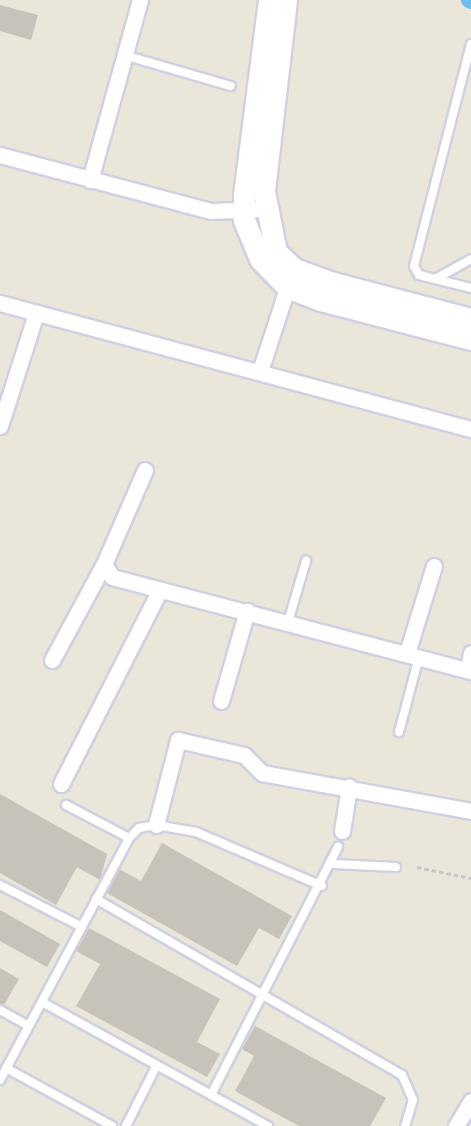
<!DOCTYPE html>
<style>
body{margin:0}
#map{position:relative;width:471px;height:1126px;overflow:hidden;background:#ebe6da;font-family:"Golos Text",sans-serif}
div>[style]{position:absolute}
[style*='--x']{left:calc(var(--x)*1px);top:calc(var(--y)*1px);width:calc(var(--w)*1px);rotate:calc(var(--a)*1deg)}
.canal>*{height:16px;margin:-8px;padding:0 8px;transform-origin:8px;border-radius:8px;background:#6cbeef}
.building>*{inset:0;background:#c7c2ba}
.path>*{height:3px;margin-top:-1.5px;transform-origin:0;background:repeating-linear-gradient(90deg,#c7c7c7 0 4.5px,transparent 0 7.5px)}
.roads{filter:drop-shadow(2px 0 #cfd1e2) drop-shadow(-2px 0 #cfd1e2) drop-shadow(0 2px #cfd1e2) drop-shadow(0 -2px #cfd1e2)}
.lane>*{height:8px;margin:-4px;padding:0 4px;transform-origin:4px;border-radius:4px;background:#fff}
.street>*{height:15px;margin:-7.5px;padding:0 7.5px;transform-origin:7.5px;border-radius:7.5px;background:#fff}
.secondary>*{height:21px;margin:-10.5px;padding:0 10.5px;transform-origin:10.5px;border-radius:10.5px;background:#fff}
span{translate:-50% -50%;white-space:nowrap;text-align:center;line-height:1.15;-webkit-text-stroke:4.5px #fff;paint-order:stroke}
</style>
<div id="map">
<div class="canal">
<i style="--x:469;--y:0;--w:2;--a:27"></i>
</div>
<div class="building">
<i style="clip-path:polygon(0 5px,38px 15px,31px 40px,0 31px)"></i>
<i style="clip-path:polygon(0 794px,107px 854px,100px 880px,77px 867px,56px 905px,0 873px)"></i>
<i style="clip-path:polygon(162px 843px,292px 916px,279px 939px,259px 928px,237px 966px,107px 893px,119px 869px,141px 881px)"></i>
<i style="clip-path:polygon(0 910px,60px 944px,47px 967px,0 941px)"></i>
<i style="clip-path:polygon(89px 928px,220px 999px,197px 1042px,220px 1054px,207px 1077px,76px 1006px,100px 964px,76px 951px)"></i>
<i style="clip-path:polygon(0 968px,19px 979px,4px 1005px,0 1004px)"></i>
<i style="clip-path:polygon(255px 1026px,386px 1098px,370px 1126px,299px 1126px,235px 1091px,254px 1056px,242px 1049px)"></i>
</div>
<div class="path">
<i style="--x:417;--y:867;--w:55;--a:11.5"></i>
</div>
<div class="roads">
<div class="lane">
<i style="--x:471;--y:44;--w:229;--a:104.4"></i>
<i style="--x:414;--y:266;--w:10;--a:61"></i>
<i style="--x:419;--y:275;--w:54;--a:14"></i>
<i style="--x:124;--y:55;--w:111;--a:16.2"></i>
<i style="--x:437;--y:278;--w:39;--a:-29"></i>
<i style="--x:288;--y:622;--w:64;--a:-73.6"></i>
<i style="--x:399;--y:732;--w:78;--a:-75.1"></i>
<i style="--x:66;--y:805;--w:71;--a:27.6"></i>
<i style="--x:334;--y:864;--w:62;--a:2.8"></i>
<i style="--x:0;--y:885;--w:92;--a:27.1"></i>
<i style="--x:96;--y:899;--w:353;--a:29.9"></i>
<i style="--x:402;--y:1075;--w:27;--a:66"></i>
<i style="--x:413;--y:1100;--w:27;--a:107"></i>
<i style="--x:42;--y:1002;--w:258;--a:28.8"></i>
<i style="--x:0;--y:1010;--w:33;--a:29"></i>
<i style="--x:6;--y:1068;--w:121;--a:28.7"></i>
<i style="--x:0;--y:1080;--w:274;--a:-61.9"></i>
<i style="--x:129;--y:838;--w:14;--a:-45"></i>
<i style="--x:139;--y:828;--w:17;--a:-10"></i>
<i style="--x:156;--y:825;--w:41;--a:9.9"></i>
<i style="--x:196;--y:832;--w:137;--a:23.2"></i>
<i style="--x:211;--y:1095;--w:279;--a:-62.9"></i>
<i style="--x:126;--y:1126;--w:68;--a:-63.1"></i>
</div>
<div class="street">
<i style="--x:0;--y:155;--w:218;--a:14.9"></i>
<i style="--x:211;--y:211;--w:53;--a:-2.2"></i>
<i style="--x:90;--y:180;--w:187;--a:-74.5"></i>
<i style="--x:0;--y:303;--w:488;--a:15"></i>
<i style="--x:260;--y:371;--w:97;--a:-71.9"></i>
<i style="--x:0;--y:426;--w:119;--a:-72.3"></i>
<i style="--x:145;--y:470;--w:103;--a:113.6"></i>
<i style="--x:104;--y:564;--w:15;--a:58"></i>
<i style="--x:112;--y:577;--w:371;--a:14.7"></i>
<i style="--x:407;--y:653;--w:91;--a:-72.8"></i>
<i style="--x:52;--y:660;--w:109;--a:-61.6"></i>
<i style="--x:468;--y:670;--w:17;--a:-80"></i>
<i style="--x:221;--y:701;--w:94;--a:-73.9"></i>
<i style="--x:61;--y:784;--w:218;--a:-63"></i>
<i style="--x:156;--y:825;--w:88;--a:-75.5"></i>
<i style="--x:178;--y:740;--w:68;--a:12.8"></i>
<i style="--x:244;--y:755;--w:25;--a:45"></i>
<i style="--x:262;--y:773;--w:212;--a:10.3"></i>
<i style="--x:342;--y:831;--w:45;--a:-81"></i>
<i style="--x:456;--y:1126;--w:29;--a:-59"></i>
</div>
<div class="secondary">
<i style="--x:269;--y:0;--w:197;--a:97.3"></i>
<i style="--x:244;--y:195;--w:25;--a:90"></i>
<i style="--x:244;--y:220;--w:42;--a:67.7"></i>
<i style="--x:260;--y:259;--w:39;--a:46"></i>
<i style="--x:287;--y:287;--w:36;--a:21"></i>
<i style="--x:321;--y:300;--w:155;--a:14.6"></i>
<i style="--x:286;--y:0;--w:192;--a:96.6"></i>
<i style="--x:264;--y:191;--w:62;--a:78.9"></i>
<i style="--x:276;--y:252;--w:25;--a:43"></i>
<i style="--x:294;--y:269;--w:41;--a:19.7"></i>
<i style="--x:333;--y:283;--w:143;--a:14.6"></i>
</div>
</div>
</div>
